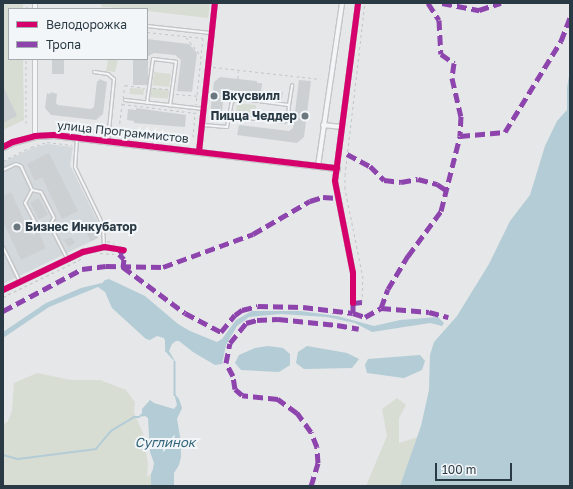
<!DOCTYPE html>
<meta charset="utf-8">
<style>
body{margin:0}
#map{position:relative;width:573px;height:489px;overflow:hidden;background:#e5e7e9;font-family:"Golos Text",sans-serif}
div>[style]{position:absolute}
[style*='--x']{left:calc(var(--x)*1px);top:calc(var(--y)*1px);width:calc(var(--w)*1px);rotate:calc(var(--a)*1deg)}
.built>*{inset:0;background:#d3d8dc}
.green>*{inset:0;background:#d8ddd4;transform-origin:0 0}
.water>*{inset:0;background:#b3ccd5}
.stream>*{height:1.5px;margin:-0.75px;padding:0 0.75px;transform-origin:0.75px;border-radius:0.75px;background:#b3ccd5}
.building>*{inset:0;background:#cdd0d2;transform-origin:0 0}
.path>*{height:1px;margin-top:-0.5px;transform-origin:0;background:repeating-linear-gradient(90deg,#c3c6c8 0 3px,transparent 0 6px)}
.roads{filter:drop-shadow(1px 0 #c3c5c7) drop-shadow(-1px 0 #c3c5c7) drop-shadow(0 1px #c3c5c7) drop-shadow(0 -1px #c3c5c7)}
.service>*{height:2px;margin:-1px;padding:0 1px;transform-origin:1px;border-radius:1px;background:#f4f5f6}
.minor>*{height:4px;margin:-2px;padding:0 2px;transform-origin:2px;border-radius:2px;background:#f4f5f6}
.tertiary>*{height:5px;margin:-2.5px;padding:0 2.5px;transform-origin:2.5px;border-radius:2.5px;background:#f4f5f6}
.quiet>*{height:5px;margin-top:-2.5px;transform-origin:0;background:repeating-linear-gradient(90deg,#8e44ad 0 10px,transparent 0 15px)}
.cycleway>*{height:6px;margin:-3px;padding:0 3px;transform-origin:3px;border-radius:3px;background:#d6006c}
.dots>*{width:11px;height:11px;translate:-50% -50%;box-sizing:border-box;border:2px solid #f3f6f8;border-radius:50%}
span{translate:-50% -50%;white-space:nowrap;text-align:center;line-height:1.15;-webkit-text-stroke:4px #f3f6f8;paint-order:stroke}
.poi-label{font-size:12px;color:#2a3a44;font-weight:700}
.left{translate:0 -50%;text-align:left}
.right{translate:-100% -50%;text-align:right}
.street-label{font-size:12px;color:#2a3a44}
.water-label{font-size:13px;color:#32647a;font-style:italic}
.frame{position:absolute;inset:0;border:4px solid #2a3a44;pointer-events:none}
.legend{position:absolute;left:8px;top:8px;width:140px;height:52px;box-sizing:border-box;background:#f3f6f8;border:1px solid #a3abb0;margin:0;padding:5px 7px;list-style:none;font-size:12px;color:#2a3a44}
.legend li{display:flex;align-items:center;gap:8px;height:20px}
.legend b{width:20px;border:1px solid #a3abb0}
.scale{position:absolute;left:435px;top:463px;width:77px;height:18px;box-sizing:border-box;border:2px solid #2a3a44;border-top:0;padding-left:5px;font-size:12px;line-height:14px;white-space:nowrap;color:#2a3a44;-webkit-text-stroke:3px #f3f6f8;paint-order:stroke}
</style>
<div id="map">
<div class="built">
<i style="clip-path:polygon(47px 144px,73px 147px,70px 165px,98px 222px,92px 225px,98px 238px,3px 284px,3px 162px,32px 148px)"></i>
</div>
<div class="green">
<i style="clip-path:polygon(3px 3px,23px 3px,23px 9px,9px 9px,9px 59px,23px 59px,24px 120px,3px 130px)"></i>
<i style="clip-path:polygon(100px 3px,210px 3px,208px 18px,147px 11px,147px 9px,102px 7px)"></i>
<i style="clip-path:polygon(108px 59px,118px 59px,115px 72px,106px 71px)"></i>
<i style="left:154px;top:72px;width:17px;height:13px;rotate:7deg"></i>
<i style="left:130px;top:88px;width:14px;height:6px;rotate:4deg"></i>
<i style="left:151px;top:88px;width:18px;height:9px;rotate:6deg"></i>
<i style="left:237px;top:103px;width:19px;height:11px;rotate:6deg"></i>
<i style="clip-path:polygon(37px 373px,71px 380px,100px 380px,126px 390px,135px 402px,134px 413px,143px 433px,148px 464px,147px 477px,151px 474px,151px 486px,3px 486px,3px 425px,8px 421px,12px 411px,14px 383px)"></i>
<i style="clip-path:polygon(397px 398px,406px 405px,399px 418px,399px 443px,418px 437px,414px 451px,400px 486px,366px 486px,387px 436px,382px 409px)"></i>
</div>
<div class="water">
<i style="clip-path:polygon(570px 70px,570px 486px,400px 486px,421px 426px,429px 390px,430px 355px,434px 342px,457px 316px,489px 264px,510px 221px,530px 195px,545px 146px,557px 121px,567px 110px,567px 88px)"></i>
<i style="clip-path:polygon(109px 279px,145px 296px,178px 324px,190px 331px,217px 342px,222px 339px,236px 320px,252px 311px,300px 311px,337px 316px,374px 326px,400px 320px,438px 317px,444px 323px,442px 326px,430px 323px,372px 332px,355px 323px,327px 317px,281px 314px,258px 316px,249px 317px,237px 326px,226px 345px,222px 364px,215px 365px,193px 352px,179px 341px,176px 341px,172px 344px,169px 351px,176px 363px,165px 351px,165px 341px,164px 338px,157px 336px,150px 340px,146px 339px,112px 308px,105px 292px,98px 287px,49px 307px,3px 338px,3px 332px,46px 303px,81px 288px,102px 283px,105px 280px)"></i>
<i style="clip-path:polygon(268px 346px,283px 348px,290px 354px,290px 365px,279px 372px,241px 370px,235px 363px,239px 355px,255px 348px)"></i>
<i style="clip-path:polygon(307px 346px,347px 353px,359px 359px,352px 368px,304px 369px,296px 363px,298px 352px)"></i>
<i style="clip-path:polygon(420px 355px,425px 361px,422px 370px,404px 378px,367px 373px,365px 365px,368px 359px)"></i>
<i style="clip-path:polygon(174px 393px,179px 399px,182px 408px,177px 419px,181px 442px,181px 457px,179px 465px,174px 473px,174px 486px,151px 486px,151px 474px,153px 469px,154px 463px,150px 452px,148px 418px,145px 416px,138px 417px,142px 413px,142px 409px,150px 400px,154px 403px,174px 409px,177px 405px)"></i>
</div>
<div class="stream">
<i style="--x:175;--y:362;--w:33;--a:90"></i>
<i style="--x:3;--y:455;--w:16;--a:15"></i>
<i style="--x:18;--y:459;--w:79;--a:-7.3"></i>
<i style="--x:96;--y:449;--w:23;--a:-50"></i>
<i style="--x:111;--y:431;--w:27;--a:-31"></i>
<i style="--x:134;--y:417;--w:5;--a:0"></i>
</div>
<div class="building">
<i style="clip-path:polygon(147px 39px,189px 44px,197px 53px,192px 92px,177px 91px,181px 60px,175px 55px,154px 53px,147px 57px)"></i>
<i style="left:52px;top:59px;width:12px;height:15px"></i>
<i style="left:133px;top:59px;width:15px;height:26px"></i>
<i style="clip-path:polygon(220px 77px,257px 81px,257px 83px,262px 83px,261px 93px,228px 90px,224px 92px,221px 122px,209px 121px,214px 82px)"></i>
<i style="clip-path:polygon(99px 79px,107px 82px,103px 114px,96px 120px,51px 115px,45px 108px,47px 93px,50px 94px,51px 92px,57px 94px,56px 103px,58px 105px,91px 109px,94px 107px,97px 81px,99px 81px)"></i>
<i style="clip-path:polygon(299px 80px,311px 81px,304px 137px,297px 143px,237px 135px,239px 125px,289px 131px,293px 128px)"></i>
<i style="clip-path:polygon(3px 86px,17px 116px,3px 123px)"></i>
<i style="left:277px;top:91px;width:6px;height:9px;rotate:9deg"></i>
<i style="clip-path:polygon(136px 108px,186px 115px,185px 127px,134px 123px,134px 121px,127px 120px,128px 109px,136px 110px)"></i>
<i style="clip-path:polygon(49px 153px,78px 211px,62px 219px,42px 177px,35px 181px,27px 164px)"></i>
<i style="clip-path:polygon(11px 192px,31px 235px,38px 231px,46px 248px,21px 260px,3px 221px,3px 196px)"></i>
<i style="left:39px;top:198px;width:19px;height:10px;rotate:62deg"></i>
<i style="left:93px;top:228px;width:11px;height:8px;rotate:63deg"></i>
<i style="clip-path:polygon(71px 237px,75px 243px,68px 247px,64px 240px)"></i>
</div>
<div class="path">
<i style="--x:27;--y:9;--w:6;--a:-90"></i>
<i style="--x:147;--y:32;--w:56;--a:6.1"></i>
<i style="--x:203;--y:38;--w:67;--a:96"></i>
<i style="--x:186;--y:37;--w:23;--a:52"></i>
<i style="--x:213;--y:67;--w:108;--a:6.4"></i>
<i style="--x:238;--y:79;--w:8;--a:-90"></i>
<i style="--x:153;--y:88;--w:15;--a:4"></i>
<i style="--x:176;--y:94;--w:21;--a:5"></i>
<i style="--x:123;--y:98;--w:13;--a:-81"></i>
<i style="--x:125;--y:85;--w:20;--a:9"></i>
<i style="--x:223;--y:101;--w:6;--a:0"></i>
<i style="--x:122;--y:104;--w:74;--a:7"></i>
<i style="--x:26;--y:123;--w:64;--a:-90"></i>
<i style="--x:119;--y:129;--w:26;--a:-83"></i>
<i style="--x:193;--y:137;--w:25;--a:-85"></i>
<i style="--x:3;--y:161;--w:31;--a:-27"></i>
<i style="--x:31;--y:147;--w:17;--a:-17"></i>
<i style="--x:47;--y:142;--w:25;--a:7"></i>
<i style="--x:107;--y:241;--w:7;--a:16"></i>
<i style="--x:114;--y:243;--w:1;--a:135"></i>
<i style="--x:100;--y:253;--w:14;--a:4"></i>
<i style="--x:3;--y:297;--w:89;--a:-26"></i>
<i style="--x:362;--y:302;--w:24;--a:-88"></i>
<i style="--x:363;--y:278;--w:91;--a:-101.4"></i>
<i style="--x:345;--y:189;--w:14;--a:-90"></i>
<i style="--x:345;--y:175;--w:173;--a:-83.4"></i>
</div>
<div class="roads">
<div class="service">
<i style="--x:147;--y:26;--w:64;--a:6.2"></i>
<i style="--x:94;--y:72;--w:14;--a:8"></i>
<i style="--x:108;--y:74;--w:8;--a:40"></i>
<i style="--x:114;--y:79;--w:61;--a:95.6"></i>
<i style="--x:125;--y:100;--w:79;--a:6.6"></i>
<i style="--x:147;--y:103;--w:44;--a:-82.2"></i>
<i style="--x:153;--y:59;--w:23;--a:7"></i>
<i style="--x:176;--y:62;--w:44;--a:97.8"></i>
<i style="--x:289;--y:105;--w:20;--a:-81"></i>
<i style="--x:203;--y:125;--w:24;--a:5"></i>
<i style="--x:227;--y:127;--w:25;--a:-79"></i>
<i style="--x:232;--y:102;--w:6;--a:-45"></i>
<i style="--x:236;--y:98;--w:53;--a:7.5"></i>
<i style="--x:289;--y:105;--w:14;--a:94"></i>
<i style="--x:288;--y:119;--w:5;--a:143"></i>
<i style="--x:284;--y:122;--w:54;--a:-173.7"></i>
<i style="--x:77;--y:139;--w:28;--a:94"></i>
<i style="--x:75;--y:167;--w:58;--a:64.3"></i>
<i style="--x:100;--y:219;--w:9;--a:69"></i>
<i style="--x:103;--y:227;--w:20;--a:87"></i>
<i style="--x:3;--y:170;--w:14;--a:-25"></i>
<i style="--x:16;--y:164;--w:5;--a:22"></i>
<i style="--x:21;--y:166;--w:26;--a:65"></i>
<i style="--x:32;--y:190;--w:15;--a:118"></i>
<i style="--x:25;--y:203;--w:26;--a:62"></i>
<i style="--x:37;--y:226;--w:13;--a:-4"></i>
<i style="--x:50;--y:225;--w:38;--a:63"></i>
<i style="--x:32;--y:190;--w:9;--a:13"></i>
<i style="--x:41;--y:192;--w:29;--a:63"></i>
<i style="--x:54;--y:218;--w:8;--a:120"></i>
<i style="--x:3;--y:247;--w:39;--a:64"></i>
</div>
<div class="minor">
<i style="--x:35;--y:9;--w:6;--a:-90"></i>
<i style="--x:35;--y:59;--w:77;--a:90"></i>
<i style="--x:323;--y:125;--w:19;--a:6"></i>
<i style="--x:199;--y:152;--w:150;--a:-83.9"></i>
<i style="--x:318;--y:166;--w:165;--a:-81.6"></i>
<i style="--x:3;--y:290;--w:89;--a:-25.4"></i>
<i style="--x:83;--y:252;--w:22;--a:-13"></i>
<i style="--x:104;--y:247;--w:20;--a:9"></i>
<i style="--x:353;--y:303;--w:30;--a:-90"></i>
<i style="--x:353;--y:273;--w:94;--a:-101.1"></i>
<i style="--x:335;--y:181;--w:179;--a:-82.6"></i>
</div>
<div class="tertiary">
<i style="--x:3;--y:147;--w:11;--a:-27"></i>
<i style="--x:13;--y:142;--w:23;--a:-15"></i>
<i style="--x:35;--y:136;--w:19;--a:-3"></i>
<i style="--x:54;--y:135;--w:285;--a:6.7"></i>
</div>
</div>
<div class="quiet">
<i style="--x:428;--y:3;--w:20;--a:57"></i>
<i style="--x:439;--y:20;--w:34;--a:87"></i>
<i style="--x:441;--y:54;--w:16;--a:35"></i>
<i style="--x:454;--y:63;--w:15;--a:98"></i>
<i style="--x:452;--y:78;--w:39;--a:77"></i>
<i style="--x:461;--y:116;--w:20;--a:93"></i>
<i style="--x:442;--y:3;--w:38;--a:11"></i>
<i style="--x:479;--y:10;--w:23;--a:-18"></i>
<i style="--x:347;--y:154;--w:26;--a:28"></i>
<i style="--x:370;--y:166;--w:20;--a:45"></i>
<i style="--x:384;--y:180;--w:17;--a:7"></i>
<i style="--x:401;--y:182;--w:17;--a:-10"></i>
<i style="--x:418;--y:179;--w:20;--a:15"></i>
<i style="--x:437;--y:184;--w:11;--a:34"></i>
<i style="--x:124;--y:250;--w:6;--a:141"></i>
<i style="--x:119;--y:254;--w:7;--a:45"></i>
<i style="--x:124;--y:259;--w:8;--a:97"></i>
<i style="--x:123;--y:267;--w:77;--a:36.6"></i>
<i style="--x:185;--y:313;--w:41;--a:27.8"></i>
<i style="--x:221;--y:332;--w:22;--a:-51"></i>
<i style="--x:235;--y:315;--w:9;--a:-36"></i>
<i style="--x:242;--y:310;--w:16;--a:-14"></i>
<i style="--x:258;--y:306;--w:45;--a:1.3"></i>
<i style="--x:303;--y:307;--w:50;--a:6.8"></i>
<i style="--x:362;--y:302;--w:9;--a:174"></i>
<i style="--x:353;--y:303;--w:10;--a:90"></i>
<i style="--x:353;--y:313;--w:13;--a:18"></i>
<i style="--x:365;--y:317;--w:18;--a:-29"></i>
<i style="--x:381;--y:308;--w:20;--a:-70"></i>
<i style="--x:388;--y:289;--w:39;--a:-59"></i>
<i style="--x:408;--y:256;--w:56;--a:-53.7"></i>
<i style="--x:441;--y:211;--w:77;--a:-75.8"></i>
<i style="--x:460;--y:136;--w:45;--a:-5.1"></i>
<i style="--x:505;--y:132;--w:107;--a:-58.4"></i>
<i style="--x:561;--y:41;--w:25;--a:-69"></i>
<i style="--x:381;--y:308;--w:48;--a:4.8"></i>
<i style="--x:429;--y:312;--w:20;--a:15"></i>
<i style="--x:3;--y:311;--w:89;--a:-28"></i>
<i style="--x:82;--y:269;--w:24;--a:-7"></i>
<i style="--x:106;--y:266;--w:57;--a:1"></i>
<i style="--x:163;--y:267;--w:96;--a:-20.1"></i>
<i style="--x:253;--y:234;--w:66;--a:-30.1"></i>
<i style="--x:310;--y:201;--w:14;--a:-17"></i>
<i style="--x:323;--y:197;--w:15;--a:4"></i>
<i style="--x:311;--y:486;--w:24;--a:-73"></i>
<i style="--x:318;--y:463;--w:16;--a:-94"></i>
<i style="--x:317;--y:447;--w:16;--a:-112"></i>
<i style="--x:311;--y:432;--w:24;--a:-126"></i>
<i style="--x:297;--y:413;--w:24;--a:-144"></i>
<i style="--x:278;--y:399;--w:36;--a:-174"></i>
<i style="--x:242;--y:395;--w:9;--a:-139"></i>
<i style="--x:235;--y:389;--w:13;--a:-99"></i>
<i style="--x:233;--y:376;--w:15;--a:-118"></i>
<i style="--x:226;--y:363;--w:20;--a:-79"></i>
<i style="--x:230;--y:343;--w:26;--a:-51"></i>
<i style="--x:246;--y:323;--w:11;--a:-15"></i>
<i style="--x:257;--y:320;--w:21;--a:-3"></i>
<i style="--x:278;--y:319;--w:59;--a:5.8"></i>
<i style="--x:337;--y:325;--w:22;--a:10"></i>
</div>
<div class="cycleway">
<i style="--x:3;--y:147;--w:11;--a:-27"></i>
<i style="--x:13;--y:142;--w:23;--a:-15"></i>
<i style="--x:35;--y:136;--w:19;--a:-3"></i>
<i style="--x:54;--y:135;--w:285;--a:6.7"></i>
<i style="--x:199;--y:152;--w:150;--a:-83.9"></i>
<i style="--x:3;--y:290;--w:89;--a:-25.4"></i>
<i style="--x:83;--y:252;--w:22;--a:-13"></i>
<i style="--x:104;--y:247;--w:20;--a:9"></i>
<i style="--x:353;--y:303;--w:30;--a:-90"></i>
<i style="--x:353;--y:273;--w:94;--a:-101.1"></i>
<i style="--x:335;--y:181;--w:179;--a:-82.6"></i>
</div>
<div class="dots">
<i style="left:214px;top:96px;background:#6b777e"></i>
<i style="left:305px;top:116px;background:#6b777e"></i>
<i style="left:17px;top:227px;background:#6b777e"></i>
</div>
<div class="poi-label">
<span class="left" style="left:222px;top:96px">Вкусвилл</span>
<span class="right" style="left:297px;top:116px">Пицца Чеддер</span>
<span class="left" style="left:25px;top:227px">Бизнес Инкубатор</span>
</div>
<div class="street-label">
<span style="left:123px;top:132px;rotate:6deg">улица Программистов</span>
</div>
<div class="water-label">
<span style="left:165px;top:442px">Суглинок</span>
</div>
<div class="frame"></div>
<ul class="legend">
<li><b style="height:5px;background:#d6006c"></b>Велодорожка</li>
<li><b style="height:5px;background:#8e44ad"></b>Тропа</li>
</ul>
<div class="scale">100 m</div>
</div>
